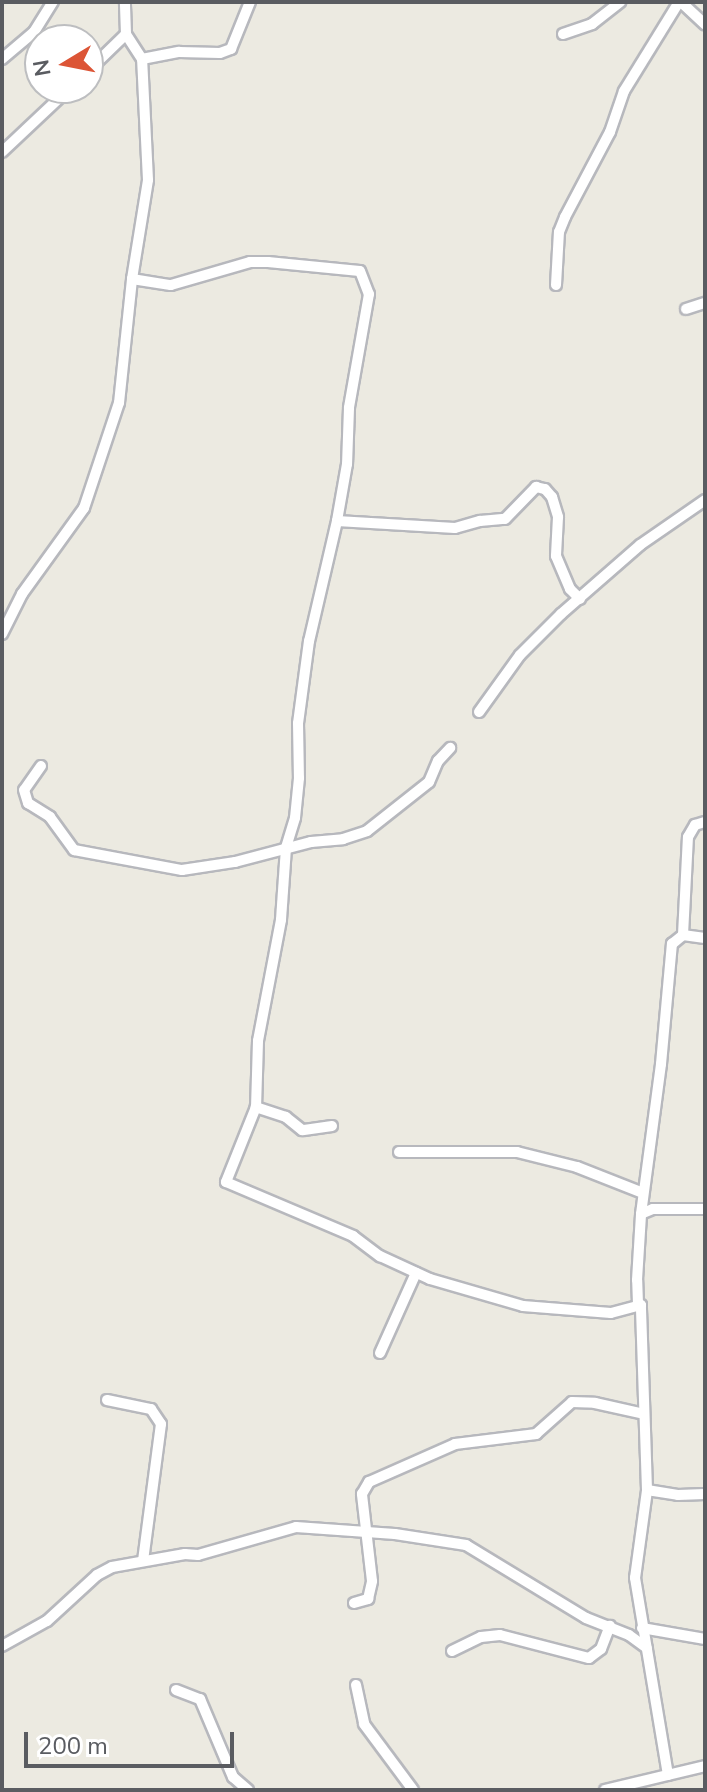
<!DOCTYPE html>
<style>
body{margin:0}
#map{position:relative;width:707px;height:1792px;overflow:hidden;background:#eceae1;font-family:"Nunito Sans",sans-serif}
div>[style]{position:absolute}
[style*='--x']{left:calc(var(--x)*1px);top:calc(var(--y)*1px);width:calc(var(--w)*1px);rotate:calc(var(--a)*1deg)}
.roads{filter:drop-shadow(2px 0 #b7b8bd) drop-shadow(-2px 0 #b7b8bd) drop-shadow(0 2px #b7b8bd) drop-shadow(0 -2px #b7b8bd)}
.minor>*{height:10px;margin:-5px;padding:0 5px;transform-origin:5px;border-radius:5px;background:#fff}
span{translate:-50% -50%;white-space:nowrap;text-align:center;line-height:1.15;-webkit-text-stroke:8px #fff;paint-order:stroke}
.frame{position:absolute;inset:0;border:4px solid #5a5c61;pointer-events:none}
.north{position:absolute;left:24px;top:24px;width:80px;height:80px;box-sizing:border-box;background:#fff;border:2px solid #bdbec0;border-radius:50%;rotate:260deg;font-size:22px;font-weight:700;line-height:32px;text-align:center;color:#5a5c61}
.north::after{content:'';display:block;margin:auto;width:28px;height:36px;background:#dc5536;clip-path:polygon(50% 0,100% 100%,50% 72%,0 100%)}
.scale{position:absolute;left:24px;top:1732px;width:210px;height:36px;box-sizing:border-box;border:4px solid #5a5c61;border-top:0;padding-left:10px;font-size:24px;line-height:28px;white-space:nowrap;color:#5a5c61;-webkit-text-stroke:6px #fff;paint-order:stroke}
</style>
<div id="map">
<div class="roads">
<div class="minor">
<i style="--x:681;--y:2;--w:33;--a:43"></i>
<i style="--x:563;--y:34;--w:31;--a:-19"></i>
<i style="--x:592;--y:24;--w:36;--a:-38"></i>
<i style="--x:2;--y:59;--w:42;--a:-40.2"></i>
<i style="--x:34;--y:32;--w:36;--a:-58"></i>
<i style="--x:142;--y:59;--w:38;--a:-11"></i>
<i style="--x:179;--y:52;--w:41;--a:1.4"></i>
<i style="--x:220;--y:53;--w:12;--a:-20"></i>
<i style="--x:231;--y:49;--w:51;--a:-68"></i>
<i style="--x:88;--y:71;--w:53;--a:-44.2"></i>
<i style="--x:2;--y:152;--w:93;--a:-43.3"></i>
<i style="--x:132;--y:279;--w:39;--a:9"></i>
<i style="--x:171;--y:285;--w:82;--a:-16.2"></i>
<i style="--x:250;--y:262;--w:18;--a:0"></i>
<i style="--x:268;--y:262;--w:92;--a:5.6"></i>
<i style="--x:360;--y:271;--w:25;--a:69"></i>
<i style="--x:369;--y:294;--w:116;--a:100"></i>
<i style="--x:349;--y:408;--w:56;--a:92"></i>
<i style="--x:347;--y:464;--w:58;--a:100"></i>
<i style="--x:337;--y:521;--w:123;--a:103.1"></i>
<i style="--x:309;--y:641;--w:83;--a:97.6"></i>
<i style="--x:298;--y:723;--w:55;--a:89"></i>
<i style="--x:299;--y:778;--w:40;--a:95.7"></i>
<i style="--x:295;--y:818;--w:31;--a:107"></i>
<i style="--x:286;--y:848;--w:72;--a:94"></i>
<i style="--x:281;--y:920;--w:123;--a:100.8"></i>
<i style="--x:258;--y:1041;--w:66;--a:91.7"></i>
<i style="--x:556;--y:285;--w:53;--a:-86.8"></i>
<i style="--x:559;--y:232;--w:16;--a:-68"></i>
<i style="--x:565;--y:217;--w:96;--a:-62.1"></i>
<i style="--x:610;--y:132;--w:43;--a:-71.1"></i>
<i style="--x:624;--y:91;--w:105;--a:-58.3"></i>
<i style="--x:686;--y:309;--w:20;--a:-18"></i>
<i style="--x:337;--y:521;--w:118;--a:3.4"></i>
<i style="--x:455;--y:528;--w:26;--a:-16"></i>
<i style="--x:480;--y:521;--w:25;--a:-5"></i>
<i style="--x:505;--y:519;--w:45;--a:-45.9"></i>
<i style="--x:536;--y:487;--w:9;--a:13"></i>
<i style="--x:545;--y:489;--w:11;--a:49"></i>
<i style="--x:552;--y:497;--w:21;--a:73"></i>
<i style="--x:558;--y:517;--w:39;--a:93"></i>
<i style="--x:556;--y:556;--w:36;--a:67"></i>
<i style="--x:570;--y:589;--w:14;--a:45"></i>
<i style="--x:2;--y:634;--w:45;--a:-63.4"></i>
<i style="--x:22;--y:594;--w:106;--a:-54.2"></i>
<i style="--x:84;--y:508;--w:111;--a:-71.6"></i>
<i style="--x:119;--y:403;--w:125;--a:-84"></i>
<i style="--x:132;--y:279;--w:100;--a:-80.8"></i>
<i style="--x:148;--y:180;--w:121;--a:-92.8"></i>
<i style="--x:142;--y:59;--w:30;--a:-123"></i>
<i style="--x:126;--y:34;--w:32;--a:-92"></i>
<i style="--x:479;--y:712;--w:70;--a:-54.3"></i>
<i style="--x:520;--y:655;--w:58;--a:-45"></i>
<i style="--x:561;--y:614;--w:105;--a:-41.1"></i>
<i style="--x:640;--y:545;--w:79;--a:-34.7"></i>
<i style="--x:41;--y:766;--w:29;--a:125"></i>
<i style="--x:24;--y:790;--w:14;--a:73"></i>
<i style="--x:28;--y:803;--w:26;--a:32"></i>
<i style="--x:50;--y:817;--w:41;--a:54"></i>
<i style="--x:74;--y:850;--w:110;--a:10.5"></i>
<i style="--x:182;--y:870;--w:54;--a:-8.6"></i>
<i style="--x:235;--y:862;--w:79;--a:-14.7"></i>
<i style="--x:311;--y:842;--w:32;--a:-5"></i>
<i style="--x:343;--y:839;--w:25;--a:-18"></i>
<i style="--x:367;--y:831;--w:79;--a:-38.3"></i>
<i style="--x:429;--y:782;--w:23;--a:-67"></i>
<i style="--x:438;--y:761;--w:18;--a:-47"></i>
<i style="--x:683;--y:935;--w:98;--a:-87.1"></i>
<i style="--x:688;--y:837;--w:14;--a:-60"></i>
<i style="--x:695;--y:825;--w:10;--a:-17"></i>
<i style="--x:332;--y:1126;--w:30;--a:172"></i>
<i style="--x:302;--y:1130;--w:21;--a:-141"></i>
<i style="--x:286;--y:1117;--w:32;--a:-162"></i>
<i style="--x:256;--y:1107;--w:81;--a:111.8"></i>
<i style="--x:226;--y:1182;--w:138;--a:23"></i>
<i style="--x:353;--y:1236;--w:34;--a:37"></i>
<i style="--x:380;--y:1256;--w:55;--a:24.7"></i>
<i style="--x:430;--y:1279;--w:97;--a:16.2"></i>
<i style="--x:523;--y:1306;--w:88;--a:4.5"></i>
<i style="--x:611;--y:1313;--w:31;--a:-15"></i>
<i style="--x:399;--y:1152;--w:118;--a:0"></i>
<i style="--x:517;--y:1152;--w:62;--a:14"></i>
<i style="--x:577;--y:1167;--w:71;--a:21.5"></i>
<i style="--x:641;--y:1214;--w:13;--a:-23"></i>
<i style="--x:653;--y:1209;--w:52;--a:0"></i>
<i style="--x:380;--y:1353;--w:88;--a:-65.8"></i>
<i style="--x:107;--y:1400;--w:45;--a:11.6"></i>
<i style="--x:151;--y:1409;--w:18;--a:56"></i>
<i style="--x:161;--y:1424;--w:137;--a:97.5"></i>
<i style="--x:647;--y:1490;--w:31;--a:9"></i>
<i style="--x:678;--y:1495;--w:27;--a:-2"></i>
<i style="--x:354;--y:1603;--w:15;--a:-16"></i>
<i style="--x:368;--y:1599;--w:18;--a:-77"></i>
<i style="--x:372;--y:1581;--w:88;--a:-96.6"></i>
<i style="--x:362;--y:1494;--w:14;--a:-60"></i>
<i style="--x:369;--y:1482;--w:94;--a:-23.8"></i>
<i style="--x:455;--y:1444;--w:82;--a:-7"></i>
<i style="--x:536;--y:1434;--w:48;--a:-41.6"></i>
<i style="--x:572;--y:1402;--w:23;--a:2"></i>
<i style="--x:595;--y:1403;--w:50;--a:12.7"></i>
<i style="--x:642;--y:1628;--w:64;--a:9.9"></i>
<i style="--x:2;--y:1646;--w:51;--a:-29.1"></i>
<i style="--x:47;--y:1621;--w:68;--a:-42.6"></i>
<i style="--x:97;--y:1575;--w:17;--a:-28"></i>
<i style="--x:112;--y:1567;--w:74;--a:-10.1"></i>
<i style="--x:185;--y:1554;--w:13;--a:4"></i>
<i style="--x:198;--y:1555;--w:102;--a:-15.9"></i>
<i style="--x:296;--y:1527;--w:99;--a:4"></i>
<i style="--x:395;--y:1534;--w:72;--a:8.8"></i>
<i style="--x:466;--y:1545;--w:140;--a:31.3"></i>
<i style="--x:586;--y:1618;--w:46;--a:21.6"></i>
<i style="--x:629;--y:1635;--w:22;--a:36"></i>
<i style="--x:452;--y:1651;--w:32;--a:-26"></i>
<i style="--x:481;--y:1637;--w:19;--a:-6"></i>
<i style="--x:500;--y:1635;--w:92;--a:14.5"></i>
<i style="--x:589;--y:1658;--w:15;--a:-37"></i>
<i style="--x:601;--y:1649;--w:25;--a:-69"></i>
<i style="--x:356;--y:1685;--w:40;--a:78"></i>
<i style="--x:364;--y:1724;--w:82;--a:53.4"></i>
<i style="--x:176;--y:1690;--w:26;--a:21"></i>
<i style="--x:200;--y:1699;--w:85;--a:67.1"></i>
<i style="--x:233;--y:1777;--w:20;--a:41"></i>
<i style="--x:668;--y:1775;--w:200;--a:-99.5"></i>
<i style="--x:635;--y:1578;--w:89;--a:-82.2"></i>
<i style="--x:647;--y:1490;--w:185;--a:-91.9"></i>
<i style="--x:641;--y:1305;--w:3;--a:-162"></i>
<i style="--x:638;--y:1304;--w:24;--a:-92"></i>
<i style="--x:637;--y:1280;--w:66;--a:-86.5"></i>
<i style="--x:641;--y:1214;--w:151;--a:-82.4"></i>
<i style="--x:661;--y:1064;--w:121;--a:-84.8"></i>
<i style="--x:672;--y:944;--w:14;--a:-39"></i>
<i style="--x:683;--y:935;--w:22;--a:8"></i>
<i style="--x:605;--y:1790;--w:103;--a:-13.5"></i>
</div>
</div>
<div class="frame"></div>
<div class="north">N</div>
<div class="scale">200 m</div>
</div>
